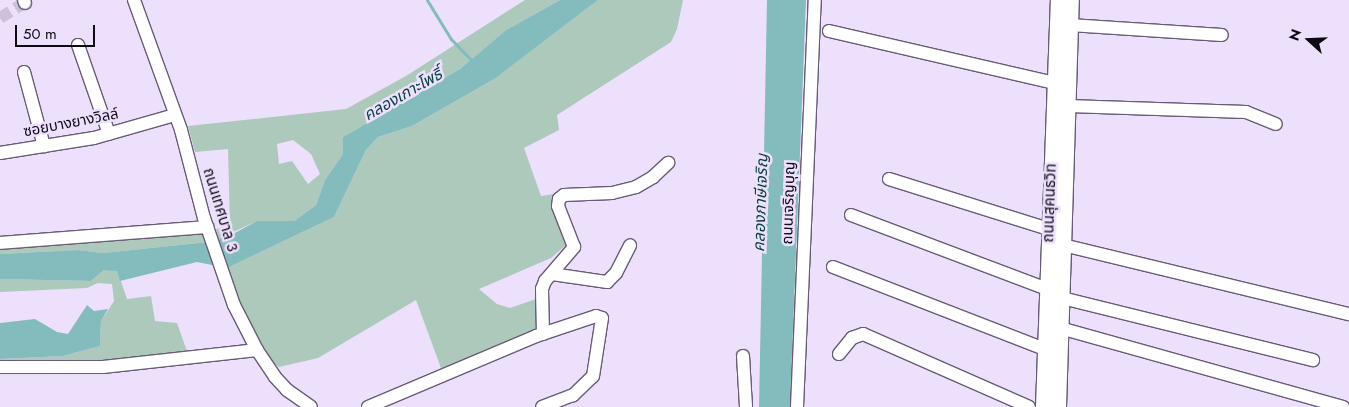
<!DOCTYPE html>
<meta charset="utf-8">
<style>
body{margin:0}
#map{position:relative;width:1349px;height:407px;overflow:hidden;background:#ede0fd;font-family:Jost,"Noto Sans Thai",sans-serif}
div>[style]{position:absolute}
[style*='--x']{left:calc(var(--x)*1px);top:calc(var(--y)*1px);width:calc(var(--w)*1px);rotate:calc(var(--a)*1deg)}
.green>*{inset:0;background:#acc9bb}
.water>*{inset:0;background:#84bcbe}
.stream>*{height:3px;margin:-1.5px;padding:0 1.5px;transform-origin:1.5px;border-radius:1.5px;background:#84bcbe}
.minor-tunnel>*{height:12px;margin-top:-6px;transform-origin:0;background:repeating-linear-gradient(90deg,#ccc0da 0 12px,transparent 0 18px)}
.roads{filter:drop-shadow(1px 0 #685c75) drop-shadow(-1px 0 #685c75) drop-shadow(0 1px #685c75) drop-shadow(0 -1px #685c75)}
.minor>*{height:12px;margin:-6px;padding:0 6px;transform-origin:6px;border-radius:6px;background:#fff}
.major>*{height:16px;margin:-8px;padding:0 8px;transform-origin:8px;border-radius:8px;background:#fff}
span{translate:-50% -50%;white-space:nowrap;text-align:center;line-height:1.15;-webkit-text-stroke:5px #ede0fd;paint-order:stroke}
.street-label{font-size:15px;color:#0e0913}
.water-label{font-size:16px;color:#0a4042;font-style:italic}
.north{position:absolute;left:1284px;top:15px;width:50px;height:50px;-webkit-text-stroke:4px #ede0fd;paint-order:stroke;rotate:290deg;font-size:14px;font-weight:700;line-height:20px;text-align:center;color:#0e0913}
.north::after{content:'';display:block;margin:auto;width:18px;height:22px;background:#0e0913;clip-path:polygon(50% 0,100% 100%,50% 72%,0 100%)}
.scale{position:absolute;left:15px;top:25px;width:80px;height:22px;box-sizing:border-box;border:2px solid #0e0913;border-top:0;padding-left:6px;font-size:15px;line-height:18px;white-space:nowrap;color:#0e0913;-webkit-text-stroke:4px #ede0fd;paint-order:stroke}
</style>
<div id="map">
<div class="green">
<i style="clip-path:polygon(evenodd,525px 0,560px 0,506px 30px,460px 69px,343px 137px,343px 154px,325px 180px,316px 205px,294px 221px,257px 221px,218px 239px,216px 229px,230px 226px,228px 149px,195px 152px,188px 126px,346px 109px,406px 76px,525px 0,293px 140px,311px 154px,320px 174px,308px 184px,292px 161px,279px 164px,277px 144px,293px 140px)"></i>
<i style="clip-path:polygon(598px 0,683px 0,677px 29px,671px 42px,557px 115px,559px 130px,524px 148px,541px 196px,554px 194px,568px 243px,551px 258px,479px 289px,497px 304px,510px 308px,536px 299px,546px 338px,445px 379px,416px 300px,318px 358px,279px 367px,270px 360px,255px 339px,227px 268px,334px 217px,366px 150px,378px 137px,412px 126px,496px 78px)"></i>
<i style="clip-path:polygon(201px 233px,208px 242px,103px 253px,78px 250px,0 254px,0 246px)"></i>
<i style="clip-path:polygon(104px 270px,117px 270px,127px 299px,151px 296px,155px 321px,177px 323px,188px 354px,110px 362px,0 365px,0 359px,63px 356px,100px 346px,101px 321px,114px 301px,112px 284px,98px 283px,87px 288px,0 292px,0 279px,91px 281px)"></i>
</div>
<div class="water">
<i style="clip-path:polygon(560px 0,598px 0,496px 78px,412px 126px,378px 137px,366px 150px,334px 217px,227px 268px,197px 262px,120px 281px,117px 271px,104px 270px,91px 281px,0 279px,0 254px,78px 250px,103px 253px,208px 242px,233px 234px,257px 221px,294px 221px,316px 205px,325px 180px,343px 154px,343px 137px,460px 69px,506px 30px)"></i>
<i style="clip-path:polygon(767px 0,806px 0,790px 407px,759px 407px)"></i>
<i style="clip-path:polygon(87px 305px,94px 311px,108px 309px,101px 321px,100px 346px,63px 356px,0 359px,0 323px,35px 319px,57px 332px,68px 334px)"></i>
</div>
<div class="stream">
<i style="--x:427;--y:0;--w:46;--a:58.4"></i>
<i style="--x:451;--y:39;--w:32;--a:46"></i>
</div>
<div class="minor-tunnel">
<i style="--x:0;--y:18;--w:34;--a:-32"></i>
</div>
<div class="roads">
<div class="minor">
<i style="--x:24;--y:0;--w:3;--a:72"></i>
<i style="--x:134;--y:0;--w:138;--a:70.1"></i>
<i style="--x:181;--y:130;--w:91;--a:75.4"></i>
<i style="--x:204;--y:218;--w:92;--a:71"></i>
<i style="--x:234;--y:305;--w:51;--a:62.9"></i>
<i style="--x:257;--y:350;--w:32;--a:56"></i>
<i style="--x:275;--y:377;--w:18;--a:47"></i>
<i style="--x:287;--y:390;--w:29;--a:35"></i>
<i style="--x:1070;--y:25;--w:152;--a:3.8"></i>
<i style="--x:829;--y:31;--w:232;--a:13"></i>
<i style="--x:78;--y:45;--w:94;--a:70.8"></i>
<i style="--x:24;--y:72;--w:77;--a:74.9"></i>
<i style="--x:1068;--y:106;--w:178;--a:1.9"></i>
<i style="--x:1246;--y:112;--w:32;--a:22"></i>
<i style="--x:0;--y:153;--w:95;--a:-9.1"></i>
<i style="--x:94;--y:138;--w:84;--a:-15.9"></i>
<i style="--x:889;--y:179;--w:168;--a:17.4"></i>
<i style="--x:851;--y:215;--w:210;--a:20.7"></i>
<i style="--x:0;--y:243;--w:208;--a:-4.4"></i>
<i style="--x:1063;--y:245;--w:294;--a:13.6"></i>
<i style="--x:833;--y:267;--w:230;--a:21.2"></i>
<i style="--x:552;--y:274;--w:56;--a:8.3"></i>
<i style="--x:607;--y:282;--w:13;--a:-45"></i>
<i style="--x:616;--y:273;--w:31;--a:-63"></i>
<i style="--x:1054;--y:296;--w:267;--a:13.9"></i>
<i style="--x:1060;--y:328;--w:294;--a:15.6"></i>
<i style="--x:543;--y:334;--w:45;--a:-91.3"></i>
<i style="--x:542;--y:289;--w:9;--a:-69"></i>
<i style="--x:545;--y:281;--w:45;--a:-49.5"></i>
<i style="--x:574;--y:247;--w:44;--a:-111.3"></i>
<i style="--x:558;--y:206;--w:7;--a:-82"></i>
<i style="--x:559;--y:199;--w:6;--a:-39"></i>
<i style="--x:564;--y:195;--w:48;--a:-2.4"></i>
<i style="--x:612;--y:193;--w:25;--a:-14"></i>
<i style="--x:636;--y:187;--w:20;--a:-30"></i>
<i style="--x:653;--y:177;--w:21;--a:-43"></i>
<i style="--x:839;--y:354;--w:21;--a:-51"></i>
<i style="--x:852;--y:338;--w:12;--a:-20"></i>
<i style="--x:863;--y:334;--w:181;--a:23.7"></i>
<i style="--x:743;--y:356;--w:51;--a:86.6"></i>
<i style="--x:0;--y:367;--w:103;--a:0"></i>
<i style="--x:103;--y:367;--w:155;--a:-6.3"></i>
<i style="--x:368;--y:407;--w:182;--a:-22.9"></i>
<i style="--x:536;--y:336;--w:63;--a:-18.4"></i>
<i style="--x:596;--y:316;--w:6;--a:18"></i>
<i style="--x:602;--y:318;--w:59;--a:98.8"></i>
<i style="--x:593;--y:376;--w:28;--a:136"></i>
<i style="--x:573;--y:395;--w:33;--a:159"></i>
<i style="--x:797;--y:407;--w:407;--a:-87.5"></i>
</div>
<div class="major">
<i style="--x:1044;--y:407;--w:407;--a:-87.9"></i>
<i style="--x:1058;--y:407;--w:407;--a:-88.2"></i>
</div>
</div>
<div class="street-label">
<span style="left:71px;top:123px;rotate:-11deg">ซอยบางยางวิลล์</span>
<span style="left:789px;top:203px;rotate:-88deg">ถนนเจริญบุญ</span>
<span style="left:1050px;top:203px;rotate:-88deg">ถนนสุคนธวิท</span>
<span style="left:220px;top:210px;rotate:73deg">ถนนเทศบาล 3</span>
</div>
<div class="water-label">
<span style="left:403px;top:95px;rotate:-30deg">คลองเกาะโพธิ์</span>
<span style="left:761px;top:203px;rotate:-88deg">คลองภาษีเจริญ</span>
</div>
<div class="north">N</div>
<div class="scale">50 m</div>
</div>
